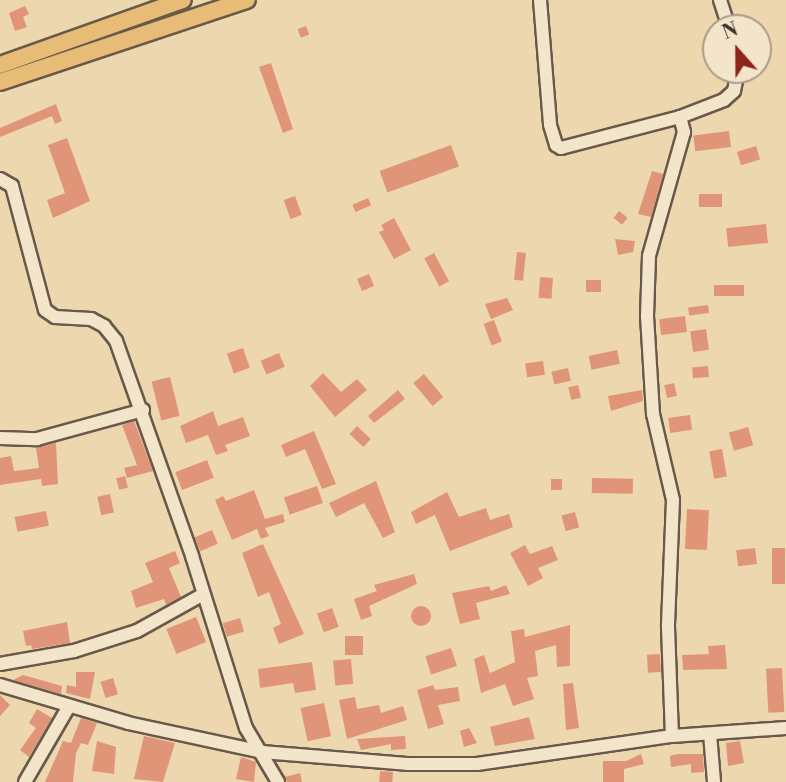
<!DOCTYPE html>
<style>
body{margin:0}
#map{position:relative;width:786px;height:782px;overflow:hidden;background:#edd7ae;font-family:"Libre Bodoni",serif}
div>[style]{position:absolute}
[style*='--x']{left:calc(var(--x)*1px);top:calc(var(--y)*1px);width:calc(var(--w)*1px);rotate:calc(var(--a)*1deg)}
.building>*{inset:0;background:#e19578;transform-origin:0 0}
.round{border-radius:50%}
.roads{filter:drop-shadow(2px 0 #68594b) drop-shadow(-2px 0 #68594b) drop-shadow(0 2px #68594b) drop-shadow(0 -2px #68594b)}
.minor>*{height:12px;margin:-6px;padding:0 6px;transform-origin:6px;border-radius:6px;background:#f3e5ca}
.major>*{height:16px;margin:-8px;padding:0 8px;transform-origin:8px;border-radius:8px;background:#e6bc77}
span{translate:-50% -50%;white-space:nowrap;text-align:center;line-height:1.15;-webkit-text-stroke:5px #f3e5ca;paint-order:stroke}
.north{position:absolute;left:702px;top:14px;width:70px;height:70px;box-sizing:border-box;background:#f3e5ca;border:2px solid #aa9c8a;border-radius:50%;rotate:339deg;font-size:19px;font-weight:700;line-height:28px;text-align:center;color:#3c2f2a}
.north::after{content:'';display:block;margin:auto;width:24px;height:32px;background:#8f2418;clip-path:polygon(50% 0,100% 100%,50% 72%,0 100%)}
</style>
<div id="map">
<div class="building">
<i style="clip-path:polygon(25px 6px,29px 14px,23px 17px,27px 27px,15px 31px,9px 13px)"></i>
<i style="left:306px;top:26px;width:9px;height:9px;rotate:69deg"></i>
<i style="clip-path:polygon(271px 63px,293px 129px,283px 133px,259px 67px)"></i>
<i style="clip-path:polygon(56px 104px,62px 121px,55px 124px,52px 116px,0 137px,0 128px)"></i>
<i style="left:729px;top:131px;width:16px;height:36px;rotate:83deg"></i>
<i style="clip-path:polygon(67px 138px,90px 201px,53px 218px,47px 200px,65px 193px,48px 145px)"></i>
<i style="left:451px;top:145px;width:23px;height:76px;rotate:70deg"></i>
<i style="left:756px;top:146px;width:14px;height:20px;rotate:73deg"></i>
<i style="clip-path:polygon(652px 171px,663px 174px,651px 217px,638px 214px)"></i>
<i style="left:722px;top:194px;width:13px;height:23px;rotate:90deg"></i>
<i style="left:295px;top:196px;width:20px;height:12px;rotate:70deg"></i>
<i style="left:368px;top:198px;width:8px;height:17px;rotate:67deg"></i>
<i style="left:619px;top:211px;width:11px;height:9px;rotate:38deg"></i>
<i style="clip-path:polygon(394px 218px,411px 250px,394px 259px,379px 232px,384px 230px,381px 225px)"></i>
<i style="left:766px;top:224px;width:19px;height:40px;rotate:84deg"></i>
<i style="clip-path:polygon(615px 239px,635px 241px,633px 252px,618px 255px)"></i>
<i style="left:517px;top:252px;width:9px;height:28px;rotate:6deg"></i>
<i style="left:434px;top:253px;width:32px;height:11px;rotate:62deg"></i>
<i style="left:369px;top:274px;width:13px;height:13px;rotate:67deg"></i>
<i style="left:540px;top:277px;width:13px;height:21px;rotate:4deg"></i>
<i style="left:586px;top:280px;width:15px;height:12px"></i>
<i style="left:744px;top:285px;width:11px;height:30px;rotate:90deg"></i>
<i style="clip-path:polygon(507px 298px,513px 310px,491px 319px,485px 304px)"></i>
<i style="left:708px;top:305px;width:8px;height:20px;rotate:83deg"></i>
<i style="left:685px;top:316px;width:16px;height:26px;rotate:83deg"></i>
<i style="left:494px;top:320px;width:23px;height:11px;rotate:70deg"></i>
<i style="left:706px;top:329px;width:21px;height:16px;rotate:82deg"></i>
<i style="left:243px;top:348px;width:21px;height:17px;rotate:71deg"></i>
<i style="left:617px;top:350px;width:14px;height:29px;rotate:78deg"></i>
<i style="left:279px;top:353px;width:15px;height:20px;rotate:67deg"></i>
<i style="left:543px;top:361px;width:14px;height:18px;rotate:82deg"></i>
<i style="left:708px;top:366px;width:11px;height:16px;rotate:85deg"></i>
<i style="left:568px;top:368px;width:13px;height:17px;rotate:77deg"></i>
<i style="clip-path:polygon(323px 373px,341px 392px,357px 379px,367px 390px,335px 417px,310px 386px)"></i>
<i style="left:424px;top:374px;width:30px;height:14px;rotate:50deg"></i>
<i style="left:170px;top:377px;width:40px;height:19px;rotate:76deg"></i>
<i style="left:674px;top:383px;width:13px;height:10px;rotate:77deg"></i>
<i style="left:578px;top:385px;width:13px;height:10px;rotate:77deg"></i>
<i style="clip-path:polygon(398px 390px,405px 399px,374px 423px,368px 416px)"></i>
<i style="clip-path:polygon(642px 390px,643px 401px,611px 411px,608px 396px)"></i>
<i style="clip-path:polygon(213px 411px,218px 426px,243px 417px,250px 436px,225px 445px,228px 451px,216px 455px,208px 435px,186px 443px,180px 426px)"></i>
<i style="left:690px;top:415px;width:15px;height:22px;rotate:82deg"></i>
<i style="clip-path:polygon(134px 421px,153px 471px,127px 478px,124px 468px,137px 465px,122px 425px)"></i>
<i style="left:357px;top:426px;width:19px;height:11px;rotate:43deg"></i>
<i style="left:748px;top:427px;width:19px;height:20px;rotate:74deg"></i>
<i style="clip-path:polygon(314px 431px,336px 484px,322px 489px,305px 449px,286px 457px,281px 445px)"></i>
<i style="clip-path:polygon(56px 443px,58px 484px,42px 486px,41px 479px,0 485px,0 458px,11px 456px,14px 471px,39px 468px,36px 448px)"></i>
<i style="left:722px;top:449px;width:28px;height:13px;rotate:80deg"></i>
<i style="left:207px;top:460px;width:19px;height:34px;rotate:69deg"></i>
<i style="left:125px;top:476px;width:12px;height:9px;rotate:76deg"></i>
<i style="left:592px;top:478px;width:41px;height:15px;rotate:1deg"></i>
<i style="left:551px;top:479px;width:11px;height:11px"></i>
<i style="clip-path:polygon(376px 481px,395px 532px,383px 538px,364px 503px,336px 517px,329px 503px)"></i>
<i style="left:317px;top:486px;width:18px;height:35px;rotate:71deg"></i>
<i style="clip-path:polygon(254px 490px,265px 519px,283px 514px,285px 522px,265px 528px,269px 536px,261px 539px,257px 529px,232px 540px,215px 500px,223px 496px,226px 501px)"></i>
<i style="clip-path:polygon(447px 492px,459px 517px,486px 508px,490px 520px,509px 514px,513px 527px,450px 551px,435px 515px,416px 524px,411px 512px)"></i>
<i style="left:110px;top:494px;width:19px;height:13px;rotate:78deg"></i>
<i style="left:687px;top:509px;width:22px;height:40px;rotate:3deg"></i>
<i style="left:46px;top:511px;width:15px;height:32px;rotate:79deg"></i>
<i style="left:575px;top:512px;width:16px;height:14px;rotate:75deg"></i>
<i style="left:212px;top:530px;width:15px;height:19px;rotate:67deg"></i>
<i style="clip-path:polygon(263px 544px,304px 634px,279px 644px,273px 628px,281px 624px,269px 592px,258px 597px,242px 553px)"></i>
<i style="clip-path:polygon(525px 545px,530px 554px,552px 546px,558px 560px,538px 568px,543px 578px,528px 586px,510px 553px)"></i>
<i style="left:755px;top:548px;width:16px;height:19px;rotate:83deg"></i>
<i style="left:772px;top:548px;width:13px;height:36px"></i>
<i style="clip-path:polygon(175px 551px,180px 563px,169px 568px,181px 597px,166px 605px,164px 599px,136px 608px,131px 591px,153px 582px,145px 563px)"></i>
<i style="clip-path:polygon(414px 574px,417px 584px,369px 606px,372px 616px,361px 620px,354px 599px,377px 591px,374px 585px)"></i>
<i style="clip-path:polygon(506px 585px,510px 594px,476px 603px,480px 619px,460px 624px,452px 593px,489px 586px,491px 591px)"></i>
<i class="round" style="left:411px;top:606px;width:20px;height:20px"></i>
<i style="left:332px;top:608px;width:20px;height:16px;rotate:70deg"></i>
<i style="left:196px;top:617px;width:27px;height:32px;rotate:68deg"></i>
<i style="left:240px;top:618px;width:14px;height:18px;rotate:73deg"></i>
<i style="clip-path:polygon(67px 622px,70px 643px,32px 649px,31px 645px,26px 646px,23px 631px)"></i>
<i style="clip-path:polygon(570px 625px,570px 666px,557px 667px,556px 645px,535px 651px,538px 676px,527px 678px,534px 699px,513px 706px,505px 684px,481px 693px,474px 659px,484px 655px,490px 673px,515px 662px,511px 631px,524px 629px,525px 637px)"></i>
<i style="left:345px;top:636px;width:18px;height:19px"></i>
<i style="clip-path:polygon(725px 645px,727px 669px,683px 670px,682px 655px,709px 654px,708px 646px)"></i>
<i style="left:451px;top:648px;width:19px;height:27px;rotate:72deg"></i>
<i style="left:660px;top:654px;width:18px;height:13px;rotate:87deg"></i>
<i style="left:351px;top:659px;width:25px;height:18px;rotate:85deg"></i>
<i style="clip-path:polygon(312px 662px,316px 690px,295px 693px,293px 683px,260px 688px,258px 669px)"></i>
<i style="left:782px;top:668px;width:44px;height:16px;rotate:87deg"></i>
<i style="clip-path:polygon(76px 672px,95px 672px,90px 699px,66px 693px,67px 685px,76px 687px)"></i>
<i style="clip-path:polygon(23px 675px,62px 686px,61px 694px,13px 680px)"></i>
<i style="left:113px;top:678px;width:17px;height:13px;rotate:73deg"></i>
<i style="clip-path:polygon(573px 683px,579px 728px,566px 730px,563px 684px)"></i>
<i style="clip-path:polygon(433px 685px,435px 690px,458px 687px,460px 701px,438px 705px,444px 724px,428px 729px,417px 690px)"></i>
<i style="clip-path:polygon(0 695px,10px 705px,0 716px)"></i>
<i style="clip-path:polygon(355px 697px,357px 709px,379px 705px,381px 713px,403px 706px,407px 720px,347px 739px,339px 700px)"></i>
<i style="left:324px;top:703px;width:34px;height:24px;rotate:78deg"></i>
<i style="clip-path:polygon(37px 709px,52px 718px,29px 757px,20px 750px,36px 728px,29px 723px)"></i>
<i style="clip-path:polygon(529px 717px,535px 739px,495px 746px,490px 727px)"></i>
<i style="clip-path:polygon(81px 718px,97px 723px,88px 745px,81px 743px,76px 753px,73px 782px,45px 782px,63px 741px,71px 743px)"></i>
<i style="clip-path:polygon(469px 728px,477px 743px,464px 747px,460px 731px)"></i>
<i style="clip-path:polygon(144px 736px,175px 743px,163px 782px,134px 779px)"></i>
<i style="clip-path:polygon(405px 736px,406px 749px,391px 750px,391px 744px,361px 750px,357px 739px)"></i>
<i style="clip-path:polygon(97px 741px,116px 747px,114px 774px,92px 771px)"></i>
<i style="clip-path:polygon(740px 741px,744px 763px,728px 766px,726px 743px)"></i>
<i style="clip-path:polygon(641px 754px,644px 764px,624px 769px,624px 782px,603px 782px,603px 761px,626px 761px)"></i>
<i style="clip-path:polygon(678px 754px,703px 754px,704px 772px,691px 773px,691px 764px,671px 767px,670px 756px)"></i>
<i style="clip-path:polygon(241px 757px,256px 762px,254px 782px,236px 779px)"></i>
<i style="left:380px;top:771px;width:13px;height:11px;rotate:4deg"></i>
<i style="clip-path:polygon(300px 773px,302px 782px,287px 782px,285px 777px)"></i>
</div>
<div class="roads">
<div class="minor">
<i style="--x:540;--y:0;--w:125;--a:85.4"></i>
<i style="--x:550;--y:125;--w:21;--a:73"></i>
<i style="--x:556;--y:145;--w:6;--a:31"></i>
<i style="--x:561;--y:148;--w:123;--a:-14.6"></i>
<i style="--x:680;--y:117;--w:16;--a:75"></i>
<i style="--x:684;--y:132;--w:129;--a:105.8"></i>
<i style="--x:649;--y:256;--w:60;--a:91.9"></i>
<i style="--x:647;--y:316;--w:98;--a:86.5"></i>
<i style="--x:653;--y:414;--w:88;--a:76.9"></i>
<i style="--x:673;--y:500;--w:127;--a:92.3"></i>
<i style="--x:668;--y:627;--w:109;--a:87.9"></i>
<i style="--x:720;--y:0;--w:29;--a:72"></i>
<i style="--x:680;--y:117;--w:47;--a:-21.1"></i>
<i style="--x:724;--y:100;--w:13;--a:-42"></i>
<i style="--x:734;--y:91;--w:21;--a:-79"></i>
<i style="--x:0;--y:179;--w:14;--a:30"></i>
<i style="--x:12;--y:186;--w:128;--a:75.1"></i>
<i style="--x:45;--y:310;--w:12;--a:35"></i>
<i style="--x:55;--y:317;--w:36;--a:3"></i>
<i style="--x:91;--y:319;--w:15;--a:28"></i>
<i style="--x:104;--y:326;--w:19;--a:51"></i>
<i style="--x:116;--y:341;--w:228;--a:70.5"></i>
<i style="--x:192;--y:556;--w:180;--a:72.6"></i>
<i style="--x:246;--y:728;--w:63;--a:59.3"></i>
<i style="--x:0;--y:438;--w:37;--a:2"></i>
<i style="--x:37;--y:439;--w:110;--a:-15.3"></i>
<i style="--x:0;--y:664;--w:75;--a:-10"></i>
<i style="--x:74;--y:651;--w:66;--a:-17.6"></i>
<i style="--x:137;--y:631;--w:74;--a:-29"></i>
<i style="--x:0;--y:685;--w:134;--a:16.5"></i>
<i style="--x:128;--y:723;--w:137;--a:12.2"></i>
<i style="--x:262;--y:752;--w:145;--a:4.7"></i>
<i style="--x:407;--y:764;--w:70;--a:0"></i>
<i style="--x:477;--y:764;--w:197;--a:-8.2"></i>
<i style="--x:672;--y:736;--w:114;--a:-4"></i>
<i style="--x:710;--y:734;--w:48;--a:85.2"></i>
<i style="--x:25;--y:782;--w:88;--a:-59.9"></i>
</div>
<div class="major">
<i style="--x:0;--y:65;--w:194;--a:-19.6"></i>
<i style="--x:0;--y:82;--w:260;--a:-18.4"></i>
</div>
</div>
<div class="north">N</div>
</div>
